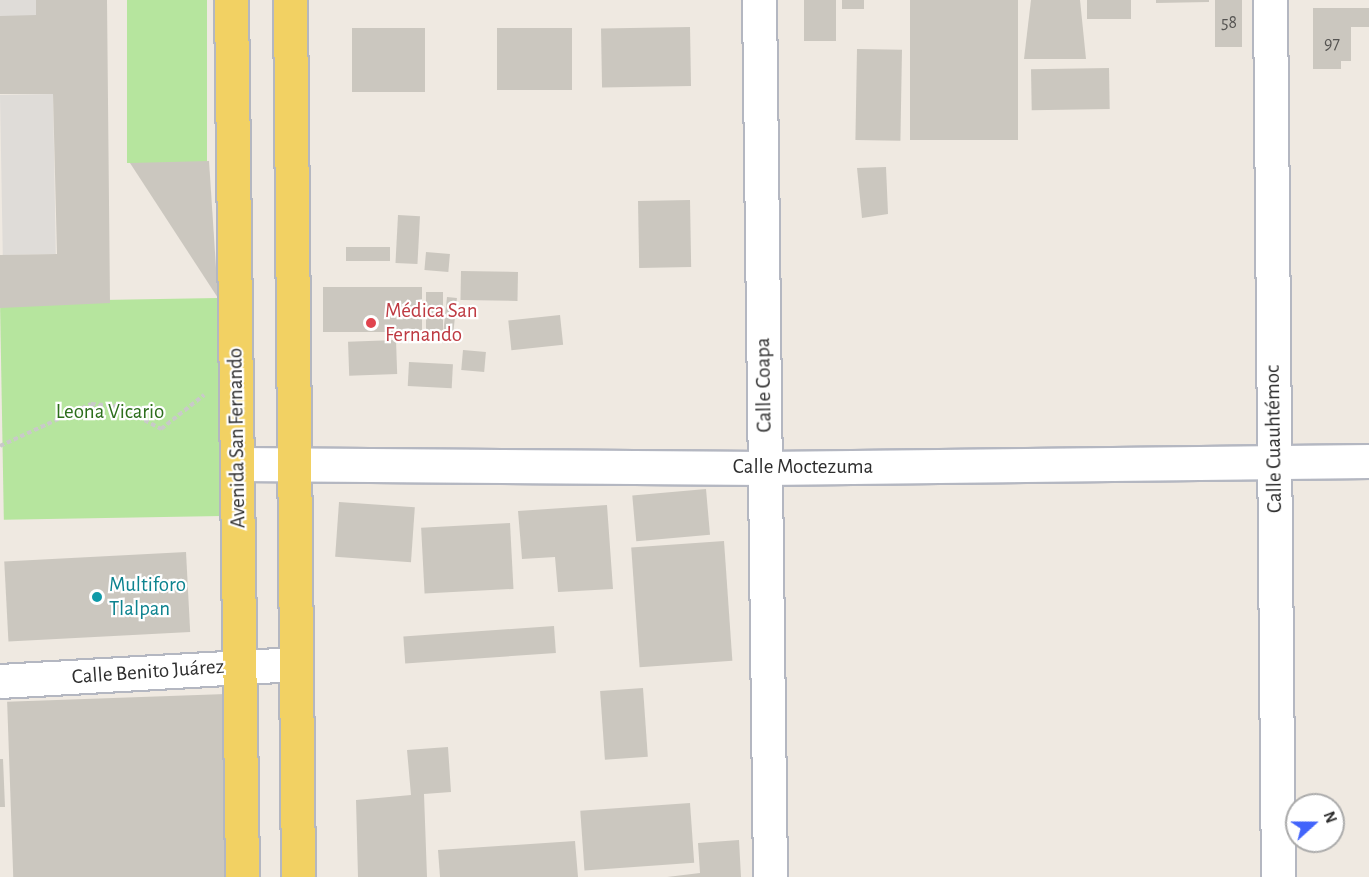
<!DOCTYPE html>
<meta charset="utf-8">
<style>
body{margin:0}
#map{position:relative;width:1369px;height:877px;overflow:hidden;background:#efe9e1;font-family:"Alegreya Sans",sans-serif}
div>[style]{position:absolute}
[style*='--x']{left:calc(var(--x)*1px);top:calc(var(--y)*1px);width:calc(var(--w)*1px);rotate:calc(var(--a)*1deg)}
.green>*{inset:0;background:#b6e59e;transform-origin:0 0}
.plaza>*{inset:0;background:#dfdcd8;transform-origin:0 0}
.building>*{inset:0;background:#cbc7bf;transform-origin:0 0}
.path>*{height:4px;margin-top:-2px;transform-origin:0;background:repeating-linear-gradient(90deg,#c9c9c9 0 4.5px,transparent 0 7.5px)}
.roads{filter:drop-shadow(2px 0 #b4b7c1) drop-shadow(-2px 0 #b4b7c1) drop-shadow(0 2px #b4b7c1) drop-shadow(0 -2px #b4b7c1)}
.minor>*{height:33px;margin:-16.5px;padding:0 16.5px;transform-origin:16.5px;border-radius:16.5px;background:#fff}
.major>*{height:33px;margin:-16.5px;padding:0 16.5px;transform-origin:16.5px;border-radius:16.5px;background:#f2d163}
.dots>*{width:16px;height:16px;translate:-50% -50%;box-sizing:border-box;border:3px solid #fff;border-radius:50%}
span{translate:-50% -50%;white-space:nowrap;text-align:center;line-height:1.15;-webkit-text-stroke:4.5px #fff;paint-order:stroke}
.number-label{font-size:18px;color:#555452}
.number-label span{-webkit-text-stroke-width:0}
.health-label{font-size:21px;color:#be3a42}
.left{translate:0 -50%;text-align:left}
.street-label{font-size:21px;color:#2e2e2e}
.park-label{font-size:21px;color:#2c6e1b}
.culture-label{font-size:21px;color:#0d838f}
.north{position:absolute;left:1285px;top:793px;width:60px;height:60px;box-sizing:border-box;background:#fff;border:2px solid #ababab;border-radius:50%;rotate:69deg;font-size:16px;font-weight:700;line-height:24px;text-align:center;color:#2e2e2e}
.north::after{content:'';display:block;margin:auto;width:21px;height:27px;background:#4264fb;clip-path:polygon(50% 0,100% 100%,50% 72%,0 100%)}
</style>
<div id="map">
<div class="green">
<i style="left:127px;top:0;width:80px;height:163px"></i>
<i style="left:218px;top:298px;width:218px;height:218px;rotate:89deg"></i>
</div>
<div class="plaza">
<i style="left:0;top:0;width:36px;height:16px"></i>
<i style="left:53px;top:94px;width:160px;height:53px;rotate:89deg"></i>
</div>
<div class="building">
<i style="clip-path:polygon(36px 0,107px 0,110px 303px,0 308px,0 255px,57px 254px,53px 94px,0 94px,0 16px,36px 15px)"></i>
<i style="left:804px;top:0;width:32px;height:41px"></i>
<i style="left:842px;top:0;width:22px;height:9px"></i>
<i style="left:910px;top:0;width:108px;height:140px"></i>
<i style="clip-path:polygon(1031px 0,1080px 0,1086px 59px,1024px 59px)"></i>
<i style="left:1087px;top:0;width:44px;height:19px"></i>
<i style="clip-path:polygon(1156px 0,1209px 0,1209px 2px,1156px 3px)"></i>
<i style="left:1215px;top:0;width:27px;height:47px"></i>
<i style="clip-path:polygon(1313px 8px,1369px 8px,1369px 27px,1351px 27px,1351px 61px,1341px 61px,1341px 69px,1313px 69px)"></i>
<i style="left:690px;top:27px;width:59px;height:89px;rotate:89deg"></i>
<i style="left:425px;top:28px;width:64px;height:73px;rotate:90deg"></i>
<i style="left:497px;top:28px;width:75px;height:62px"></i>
<i style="left:857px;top:49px;width:45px;height:91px;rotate:1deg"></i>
<i style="left:1109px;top:68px;width:41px;height:78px;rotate:89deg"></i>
<i style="clip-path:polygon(209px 161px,218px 298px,130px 163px)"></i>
<i style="clip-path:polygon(886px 167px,888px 214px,862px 218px,857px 168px)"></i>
<i style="left:690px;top:200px;width:67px;height:52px;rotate:89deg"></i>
<i style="left:398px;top:215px;width:22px;height:48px;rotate:3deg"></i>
<i style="left:390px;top:247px;width:14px;height:44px;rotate:90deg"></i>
<i style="left:426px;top:252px;width:24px;height:18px;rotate:5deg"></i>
<i style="left:461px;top:271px;width:57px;height:29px;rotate:1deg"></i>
<i style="left:422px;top:287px;width:45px;height:99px;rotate:90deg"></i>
<i style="left:426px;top:292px;width:17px;height:43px"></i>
<i style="left:447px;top:297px;width:10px;height:41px;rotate:6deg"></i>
<i style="left:560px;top:315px;width:30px;height:52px;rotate:84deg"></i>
<i style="left:396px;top:340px;width:34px;height:48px;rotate:88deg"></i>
<i style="left:463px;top:350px;width:23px;height:20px;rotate:5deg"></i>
<i style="left:409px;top:362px;width:44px;height:24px;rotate:3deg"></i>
<i style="left:706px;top:489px;width:46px;height:74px;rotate:85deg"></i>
<i style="left:339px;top:502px;width:76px;height:55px;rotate:4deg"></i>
<i style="clip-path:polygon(607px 505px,613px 589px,558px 592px,555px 557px,522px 559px,518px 511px)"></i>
<i style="left:510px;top:523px;width:66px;height:89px;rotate:87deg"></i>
<i style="left:724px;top:541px;width:120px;height:93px;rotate:86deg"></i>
<i style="left:186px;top:552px;width:80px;height:182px;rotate:87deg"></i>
<i style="left:554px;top:626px;width:27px;height:151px;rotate:86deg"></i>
<i style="left:643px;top:688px;width:69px;height:43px;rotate:86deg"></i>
<i style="left:226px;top:694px;width:183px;height:219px;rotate:88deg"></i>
<i style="clip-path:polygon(448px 747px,451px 792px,424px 794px,427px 877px,358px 877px,356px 800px,411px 795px,407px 750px)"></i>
<i style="clip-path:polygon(0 759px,3px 759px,5px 807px,0 807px)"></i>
<i style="left:690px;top:803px;width:60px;height:110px;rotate:86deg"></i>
<i style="clip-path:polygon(739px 840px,741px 877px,667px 877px,700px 873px,698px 843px)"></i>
<i style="clip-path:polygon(575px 841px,578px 877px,440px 877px,438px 850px)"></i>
</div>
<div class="path">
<i style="--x:0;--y:446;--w:100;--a:-24.8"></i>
<i style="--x:91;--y:404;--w:27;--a:4"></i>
<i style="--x:118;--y:406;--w:49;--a:28.1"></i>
<i style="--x:161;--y:429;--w:55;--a:-38.3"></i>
</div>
<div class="roads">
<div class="minor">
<i style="--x:759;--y:0;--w:877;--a:89.28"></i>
<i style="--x:1270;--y:0;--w:877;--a:89.48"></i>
<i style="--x:238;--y:464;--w:527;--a:0.43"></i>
<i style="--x:765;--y:468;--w:604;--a:-0.66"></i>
<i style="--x:0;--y:681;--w:296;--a:-3.3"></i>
</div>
<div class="major">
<i style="--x:231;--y:0;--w:877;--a:89.28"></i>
<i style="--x:290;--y:0;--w:877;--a:89.48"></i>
</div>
</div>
<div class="dots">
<i style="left:371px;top:323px;background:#e0444e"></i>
<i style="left:97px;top:597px;background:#0f9aa8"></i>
</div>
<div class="number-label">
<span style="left:1229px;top:23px">58</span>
<span style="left:1332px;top:44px">97</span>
</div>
<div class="health-label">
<span class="left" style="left:385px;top:323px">Médica San<br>Fernando</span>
</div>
<div class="street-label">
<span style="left:764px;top:385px;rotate:-91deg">Calle Coapa</span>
<span style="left:237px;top:438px;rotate:-91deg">Avenida San Fernando</span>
<span style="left:1274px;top:439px;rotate:-91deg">Calle Cuauhtémoc</span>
<span style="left:803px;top:467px">Calle Moctezuma</span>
<span style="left:148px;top:672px;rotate:-4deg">Calle Benito Juárez</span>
</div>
<div class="park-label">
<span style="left:110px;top:412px">Leona Vicario</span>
</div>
<div class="culture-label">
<span class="left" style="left:109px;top:597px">Multiforo<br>Tlalpan</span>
</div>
<div class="north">N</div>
</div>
